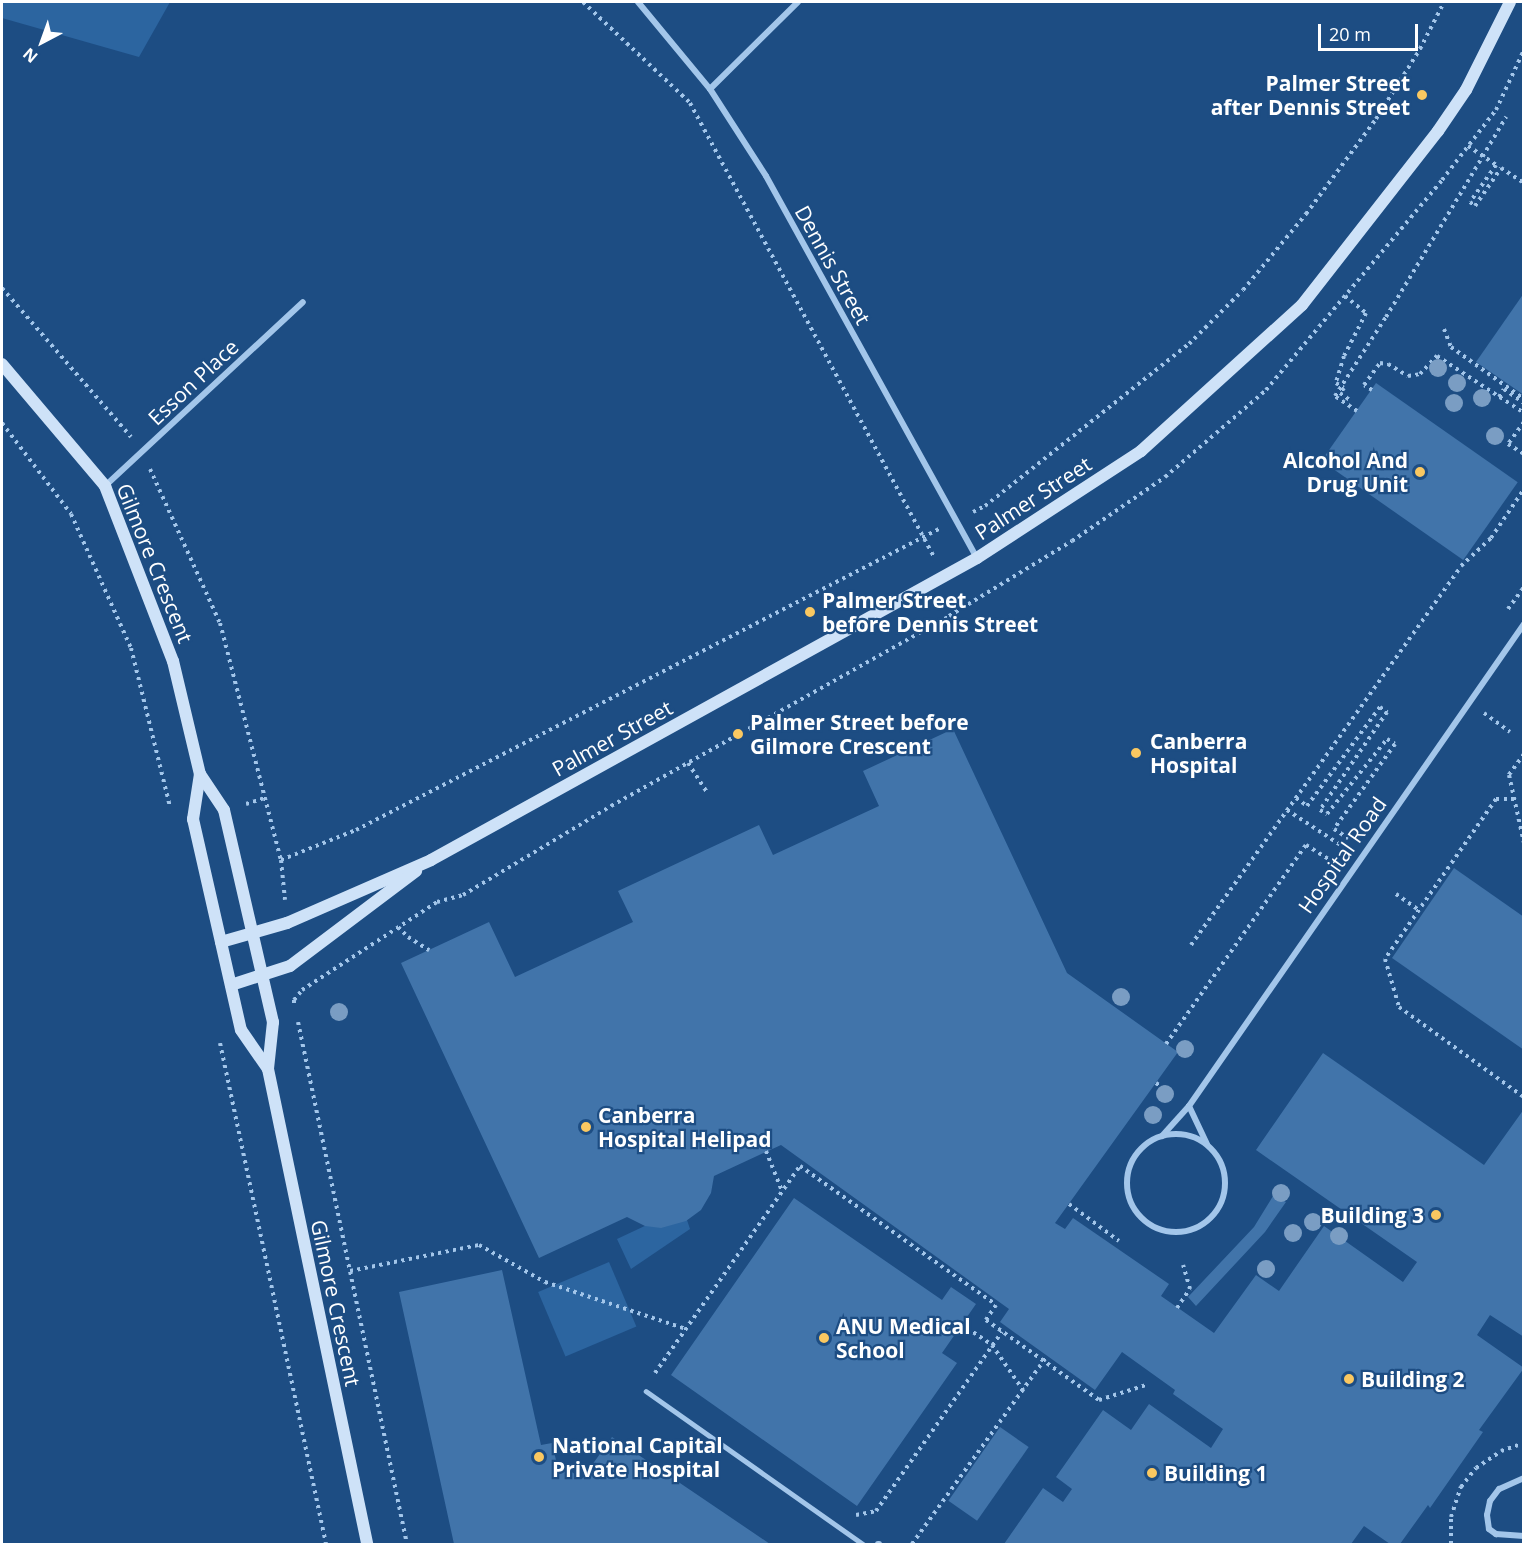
<!DOCTYPE html>
<style>
body{margin:0}
#map{position:relative;width:1525px;height:1546px;overflow:hidden;background:#1d4d83;font-family:"Open Sans",sans-serif}
div>[style]{position:absolute}
[style*='--x']{left:calc(var(--x)*1px);top:calc(var(--y)*1px);width:calc(var(--w)*1px);rotate:calc(var(--a)*1deg)}
.green>*{inset:0;background:#2c65a0;transform-origin:0 0}
.building>*{inset:0;background:#4174aa;transform-origin:0 0}
.path>*{height:4px;margin-top:-2px;transform-origin:0;background:repeating-linear-gradient(90deg,#a3c6ea 0 3px,transparent 0 7.5px)}
.lane>*{height:4.5px;margin:-2.25px;padding:0 2.25px;transform-origin:2.25px;border-radius:2.25px;background:#a3c6ea}
.street>*{height:6px;margin:-3px;padding:0 3px;transform-origin:3px;border-radius:3px;background:#a3c6ea}
.street>.ring{margin:-3px;padding:0;box-sizing:content-box;background:none;border:6px solid #a3c6ea;border-radius:50%}
.secondary>*{height:12px;margin:-6px;padding:0 6px;transform-origin:6px;border-radius:6px;background:#cee2f8}
.path-bridge>*{height:4px;margin-top:-2px;transform-origin:0;background:repeating-linear-gradient(90deg,#a3c6ea 0 3px,transparent 0 7.5px)}
.trees>*{width:18px;height:18px;margin:-9px;border-radius:50%;background:#7a9dc3}
.dots>*{width:16px;height:16px;translate:-50% -50%;box-sizing:border-box;border:3px solid #1d4d83;border-radius:50%}
span{translate:-50% -50%;white-space:nowrap;text-align:center;line-height:1.15;-webkit-text-stroke:4.5px #1d4d83;paint-order:stroke}
.poi-label{font-size:21px;color:#fff;font-weight:700}
.right{translate:-100% -50%;text-align:right}
.left{translate:0 -50%;text-align:left}
.street-label{font-size:21px;color:#fff}
.frame{position:absolute;inset:0;border:3px solid #fff;pointer-events:none}
.north{position:absolute;left:12px;top:12px;width:60px;height:60px;-webkit-text-stroke:4px #1d4d83;paint-order:stroke;rotate:221deg;font-size:16px;font-weight:700;line-height:24px;text-align:center;color:#fff}
.north::after{content:'';display:block;margin:auto;width:21px;height:27px;background:#fff;clip-path:polygon(50% 0,100% 100%,50% 72%,0 100%)}
.scale{position:absolute;left:1318px;top:24px;width:100px;height:27px;box-sizing:border-box;border:3px solid #fff;border-top:0;padding-left:8px;font-size:18px;line-height:21px;white-space:nowrap;color:#fff;-webkit-text-stroke:4px #1d4d83;paint-order:stroke}
</style>
<div id="map">
<div class="green">
<i style="clip-path:polygon(2px 2px,170px 2px,139px 57px,2px 18px)"></i>
<i style="clip-path:polygon(683px 1208px,690px 1229px,631px 1269px,617px 1239px)"></i>
<i style="left:609px;top:1262px;width:70px;height:77px;rotate:67deg"></i>
</div>
<div class="building">
<i style="clip-path:polygon(1524px 293px,1524px 395px,1476px 362px)"></i>
<i style="left:1376px;top:383px;width:173px;height:95px;rotate:35deg"></i>
<i style="clip-path:polygon(953px 729px,1067px 973px,1178px 1052px,1055px 1223px,1065px 1229px,1073px 1218px,1169px 1284px,1161px 1296px,1214px 1333px,1256px 1275px,1279px 1291px,1324px 1226px,1403px 1282px,1417px 1262px,1256px 1150px,1323px 1053px,1484px 1165px,1524px 1109px,1524px 1337px,1476px 1306px,1490px 1315px,1477px 1335px,1524px 1368px,1479px 1430px,1483px 1432px,1430px 1508px,1428px 1505px,1400px 1544px,1390px 1544px,1364px 1526px,1351px 1544px,1004px 1544px,1043px 1488px,1063px 1502px,1072px 1489px,1056px 1477px,1103px 1410px,1131px 1430px,1149px 1404px,1211px 1448px,1223px 1429px,1173px 1394px,1175px 1390px,1122px 1352px,1095px 1390px,1000px 1322px,1009px 1309px,781px 1145px,714px 1176px,711px 1193px,701px 1210px,686px 1221px,661px 1228px,645px 1226px,627px 1217px,539px 1258px,401px 963px,489px 922px,515px 977px,633px 922px,618px 891px,759px 825px,773px 855px,879px 806px,863px 771px)"></i>
<i style="clip-path:polygon(1454px 868px,1524px 917px,1524px 1050px,1392px 958px)"></i>
<i style="clip-path:polygon(1273px 1196px,1286px 1202px,1265px 1232px,1196px 1306px,1188px 1297px,1254px 1227px)"></i>
<i style="clip-path:polygon(794px 1198px,942px 1300px,951px 1287px,976px 1304px,942px 1353px,957px 1363px,857px 1506px,671px 1375px)"></i>
<i style="clip-path:polygon(502px 1270px,541px 1445px,552px 1443px,559px 1473px,569px 1470px,582px 1479px,612px 1437px,770px 1544px,454px 1544px,399px 1292px)"></i>
<i style="left:1000px;top:1427px;width:35px;height:90px;rotate:35deg"></i>
</div>
<div class="path">
<i style="--x:583;--y:2;--w:147;--a:43.3"></i>
<i style="--x:690;--y:103;--w:515;--a:61.74"></i>
<i style="--x:1468;--y:146;--w:34;--a:34"></i>
<i style="--x:1496;--y:165;--w:45;--a:125.1"></i>
<i style="--x:1470;--y:202;--w:6;--a:39"></i>
<i style="--x:1475;--y:206;--w:46;--a:-55.6"></i>
<i style="--x:1501;--y:168;--w:27;--a:33"></i>
<i style="--x:1471;--y:176;--w:69;--a:-59.3"></i>
<i style="--x:2;--y:288;--w:197;--a:49.1"></i>
<i style="--x:1345;--y:296;--w:27;--a:39"></i>
<i style="--x:1366;--y:313;--w:48;--a:117.1"></i>
<i style="--x:1344;--y:356;--w:28;--a:107"></i>
<i style="--x:1336;--y:383;--w:9;--a:32"></i>
<i style="--x:1344;--y:388;--w:6;--a:129"></i>
<i style="--x:1340;--y:393;--w:14;--a:36"></i>
<i style="--x:1444;--y:329;--w:19;--a:69"></i>
<i style="--x:1451;--y:347;--w:90;--a:35.5"></i>
<i style="--x:1372;--y:390;--w:9;--a:-148"></i>
<i style="--x:1364;--y:385;--w:27;--a:-54"></i>
<i style="--x:1380;--y:363;--w:8;--a:7"></i>
<i style="--x:1388;--y:364;--w:23;--a:31"></i>
<i style="--x:1408;--y:376;--w:12;--a:-9"></i>
<i style="--x:1420;--y:374;--w:25;--a:-47"></i>
<i style="--x:1437;--y:356;--w:104;--a:33.2"></i>
<i style="--x:1499;--y:397;--w:9;--a:-58"></i>
<i style="--x:1504;--y:389;--w:24;--a:35"></i>
<i style="--x:1524;--y:422;--w:27;--a:126"></i>
<i style="--x:1508;--y:444;--w:19;--a:32"></i>
<i style="--x:2;--y:423;--w:114;--a:52.8"></i>
<i style="--x:71;--y:514;--w:147;--a:65.9"></i>
<i style="--x:131;--y:648;--w:164;--a:76.2"></i>
<i style="--x:150;--y:469;--w:169;--a:65.6"></i>
<i style="--x:220;--y:623;--w:245;--a:75.6"></i>
<i style="--x:281;--y:860;--w:40;--a:84.3"></i>
<i style="--x:973;--y:512;--w:13;--a:-27"></i>
<i style="--x:985;--y:506;--w:260;--a:-38.5"></i>
<i style="--x:1189;--y:344;--w:76;--a:-45"></i>
<i style="--x:1243;--y:290;--w:99;--a:-50.3"></i>
<i style="--x:1306;--y:214;--w:118;--a:-53.6"></i>
<i style="--x:1376;--y:119;--w:83;--a:-57.8"></i>
<i style="--x:1420;--y:49;--w:53;--a:-62.9"></i>
<i style="--x:1508;--y:609;--w:27;--a:-54"></i>
<i style="--x:1484;--y:713;--w:32;--a:36"></i>
<i style="--x:1524;--y:754;--w:26;--a:126"></i>
<i style="--x:1509;--y:775;--w:70;--a:77.6"></i>
<i style="--x:688;--y:763;--w:35;--a:57"></i>
<i style="--x:1296;--y:798;--w:14;--a:36"></i>
<i style="--x:1307;--y:806;--w:123;--a:-53.6"></i>
<i style="--x:1380;--y:707;--w:9;--a:36"></i>
<i style="--x:1387;--y:712;--w:119;--a:124.4"></i>
<i style="--x:1320;--y:810;--w:8;--a:30"></i>
<i style="--x:1327;--y:814;--w:96;--a:-51.3"></i>
<i style="--x:1387;--y:739;--w:9;--a:32"></i>
<i style="--x:1395;--y:744;--w:105;--a:125.7"></i>
<i style="--x:1334;--y:829;--w:17;--a:33"></i>
<i style="--x:1514;--y:799;--w:18;--a:180"></i>
<i style="--x:1496;--y:799;--w:195;--a:124.8"></i>
<i style="--x:1385;--y:959;--w:50;--a:73.7"></i>
<i style="--x:1399;--y:1007;--w:154;--a:35.8"></i>
<i style="--x:246;--y:804;--w:20;--a:-18"></i>
<i style="--x:1287;--y:810;--w:66;--a:33.2"></i>
<i style="--x:281;--y:860;--w:81;--a:-21.8"></i>
<i style="--x:356;--y:830;--w:656;--a:-27.31"></i>
<i style="--x:1396;--y:894;--w:28;--a:35"></i>
<i style="--x:398;--y:927;--w:14;--a:45"></i>
<i style="--x:408;--y:937;--w:25;--a:32"></i>
<i style="--x:1191;--y:945;--w:465;--a:-54.5"></i>
<i style="--x:1461;--y:566;--w:41;--a:-43"></i>
<i style="--x:1491;--y:538;--w:59;--a:-56"></i>
<i style="--x:294;--y:1003;--w:3;--a:-90"></i>
<i style="--x:294;--y:1000;--w:13;--a:-51"></i>
<i style="--x:302;--y:990;--w:161;--a:-33.1"></i>
<i style="--x:437;--y:902;--w:27;--a:-15"></i>
<i style="--x:463;--y:895;--w:173;--a:-31"></i>
<i style="--x:611;--y:806;--w:388;--a:-29.3"></i>
<i style="--x:949;--y:616;--w:144;--a:-31.4"></i>
<i style="--x:1072;--y:541;--w:113;--a:-34.5"></i>
<i style="--x:1165;--y:477;--w:133;--a:-40.7"></i>
<i style="--x:1266;--y:390;--w:274;--a:-50"></i>
<i style="--x:1442;--y:180;--w:88;--a:-52.4"></i>
<i style="--x:1496;--y:110;--w:66;--a:-65"></i>
<i style="--x:298;--y:1022;--w:533;--a:78.21"></i>
<i style="--x:220;--y:1043;--w:512;--a:78.05"></i>
<i style="--x:1166;--y:1044;--w:243;--a:-54.9"></i>
<i style="--x:1306;--y:845;--w:31;--a:32"></i>
<i style="--x:1156;--y:1083;--w:21;--a:35"></i>
<i style="--x:766;--y:1151;--w:43;--a:68.2"></i>
<i style="--x:1069;--y:1204;--w:62;--a:36.5"></i>
<i style="--x:350;--y:1271;--w:132;--a:-11.4"></i>
<i style="--x:479;--y:1245;--w:76;--a:29.3"></i>
<i style="--x:545;--y:1282;--w:149;--a:18.4"></i>
<i style="--x:1177;--y:1308;--w:23;--a:-56"></i>
<i style="--x:1190;--y:1289;--w:25;--a:-106"></i>
<i style="--x:961;--y:1324;--w:37;--a:34"></i>
<i style="--x:992;--y:1345;--w:55;--a:55.4"></i>
<i style="--x:655;--y:1373;--w:253;--a:-55"></i>
<i style="--x:800;--y:1166;--w:240;--a:35.3"></i>
<i style="--x:996;--y:1305;--w:18;--a:124"></i>
<i style="--x:986;--y:1320;--w:138;--a:35.3"></i>
<i style="--x:1099;--y:1400;--w:49;--a:-17.7"></i>
<i style="--x:856;--y:1515;--w:20;--a:-11"></i>
<i style="--x:876;--y:1511;--w:219;--a:-54.9"></i>
<i style="--x:912;--y:1544;--w:231;--a:-54.3"></i>
<i style="--x:1451;--y:1544;--w:27;--a:-90"></i>
<i style="--x:1451;--y:1517;--w:32;--a:-72"></i>
<i style="--x:1461;--y:1487;--w:24;--a:-52"></i>
<i style="--x:1476;--y:1468;--w:30;--a:-34"></i>
<i style="--x:1501;--y:1451;--w:24;--a:-19"></i>
</div>
<div class="lane">
<i style="--x:646;--y:1391;--w:266;--a:35.2"></i>
</div>
<div class="street">
<i style="--x:638;--y:2;--w:113;--a:50.4"></i>
<i style="--x:710;--y:89;--w:103;--a:57.2"></i>
<i style="--x:766;--y:176;--w:436;--a:61.1"></i>
<i style="--x:710;--y:89;--w:124;--a:-44.7"></i>
<i style="--x:105;--y:486;--w:270;--a:-42.9"></i>
<i style="--x:1189;--y:1106;--w:587;--a:-55.2"></i>
<i class="ring" style="left:1127px;top:1134px;width:92px;height:92px"></i>
<i style="--x:1162;--y:1136;--w:40;--a:-48"></i>
<i style="--x:1189;--y:1106;--w:42;--a:64.7"></i>
<i style="--x:1524;--y:1478;--w:27;--a:156"></i>
<i style="--x:1499;--y:1489;--w:15;--a:127"></i>
<i style="--x:1490;--y:1501;--w:14;--a:102"></i>
<i style="--x:1487;--y:1515;--w:14;--a:82"></i>
<i style="--x:1489;--y:1529;--w:9;--a:36"></i>
<i style="--x:1496;--y:1534;--w:28;--a:4"></i>
<i style="--x:878;--y:1544;--w:1;--a:0"></i>
</div>
<div class="secondary">
<i style="--x:2;--y:364;--w:160;--a:49.8"></i>
<i style="--x:105;--y:486;--w:188;--a:68.8"></i>
<i style="--x:173;--y:661;--w:116;--a:76.6"></i>
<i style="--x:200;--y:774;--w:43;--a:56.3"></i>
<i style="--x:224;--y:810;--w:218;--a:77"></i>
<i style="--x:273;--y:1022;--w:47;--a:96.1"></i>
<i style="--x:268;--y:1069;--w:485;--a:78.2"></i>
<i style="--x:200;--y:774;--w:46;--a:98.8"></i>
<i style="--x:193;--y:819;--w:216;--a:77.2"></i>
<i style="--x:241;--y:1030;--w:47;--a:55.3"></i>
<i style="--x:221;--y:942;--w:69;--a:-16.1"></i>
<i style="--x:287;--y:923;--w:157;--a:-23.6"></i>
<i style="--x:431;--y:860;--w:624;--a:-28.95"></i>
<i style="--x:977;--y:558;--w:196;--a:-33.1"></i>
<i style="--x:1141;--y:451;--w:217;--a:-42.2"></i>
<i style="--x:1302;--y:305;--w:221;--a:-52"></i>
<i style="--x:1438;--y:131;--w:50;--a:-55.7"></i>
<i style="--x:1466;--y:90;--w:98;--a:-63.4"></i>
<i style="--x:231;--y:985;--w:62;--a:-17.9"></i>
<i style="--x:290;--y:966;--w:158;--a:-37"></i>
</div>
<div class="path-bridge">
<i style="--x:1357;--y:411;--w:27;--a:-146"></i>
<i style="--x:1335;--y:396;--w:94;--a:-57.2"></i>
<i style="--x:1386;--y:317;--w:165;--a:-58.9"></i>
</div>
<div class="trees">
<i style="left:1438px;top:368px"></i>
<i style="left:1457px;top:383px"></i>
<i style="left:1482px;top:398px"></i>
<i style="left:1454px;top:403px"></i>
<i style="left:1495px;top:436px"></i>
<i style="left:1121px;top:997px"></i>
<i style="left:339px;top:1012px"></i>
<i style="left:1185px;top:1049px"></i>
<i style="left:1165px;top:1094px"></i>
<i style="left:1153px;top:1115px"></i>
<i style="left:1281px;top:1193px"></i>
<i style="left:1313px;top:1222px"></i>
<i style="left:1293px;top:1233px"></i>
<i style="left:1339px;top:1236px"></i>
<i style="left:1266px;top:1269px"></i>
</div>
<div class="dots">
<i style="left:1422px;top:95px;background:#fac861"></i>
<i style="left:1420px;top:472px;background:#fac861"></i>
<i style="left:810px;top:612px;background:#fac861"></i>
<i style="left:738px;top:734px;background:#fac861"></i>
<i style="left:1136px;top:753px;background:#fac861"></i>
<i style="left:586px;top:1127px;background:#fac861"></i>
<i style="left:1436px;top:1215px;background:#fac861"></i>
<i style="left:824px;top:1338px;background:#fac861"></i>
<i style="left:1349px;top:1379px;background:#fac861"></i>
<i style="left:539px;top:1457px;background:#fac861"></i>
<i style="left:1152px;top:1473px;background:#fac861"></i>
</div>
<div class="poi-label">
<span class="right" style="left:1410px;top:95px">Palmer Street<br>after Dennis Street</span>
<span class="right" style="left:1408px;top:472px">Alcohol And<br>Drug Unit</span>
<span class="left" style="left:822px;top:612px">Palmer Street<br>before Dennis Street</span>
<span class="left" style="left:750px;top:734px">Palmer Street before<br>Gilmore Crescent</span>
<span class="left" style="left:1150px;top:753px">Canberra<br>Hospital</span>
<span class="left" style="left:598px;top:1127px">Canberra<br>Hospital Helipad</span>
<span class="right" style="left:1424px;top:1215px">Building 3</span>
<span class="left" style="left:836px;top:1338px">ANU Medical<br>School</span>
<span class="left" style="left:1361px;top:1379px">Building 2</span>
<span class="left" style="left:552px;top:1457px">National Capital<br>Private Hospital</span>
<span class="left" style="left:1164px;top:1473px">Building 1</span>
</div>
<div class="street-label">
<span style="left:833px;top:265px;rotate:61deg">Dennis Street</span>
<span style="left:193px;top:382px;rotate:-43deg">Esson Place</span>
<span style="left:1033px;top:498px;rotate:-33deg">Palmer Street</span>
<span style="left:155px;top:563px;rotate:68deg">Gilmore Crescent</span>
<span style="left:612px;top:738px;rotate:-29deg">Palmer Street</span>
<span style="left:1342px;top:855px;rotate:-55deg">Hospital Road</span>
<span style="left:336px;top:1303px;rotate:78deg">Gilmore Crescent</span>
</div>
<div class="frame"></div>
<div class="north">N</div>
<div class="scale">20 m</div>
</div>
